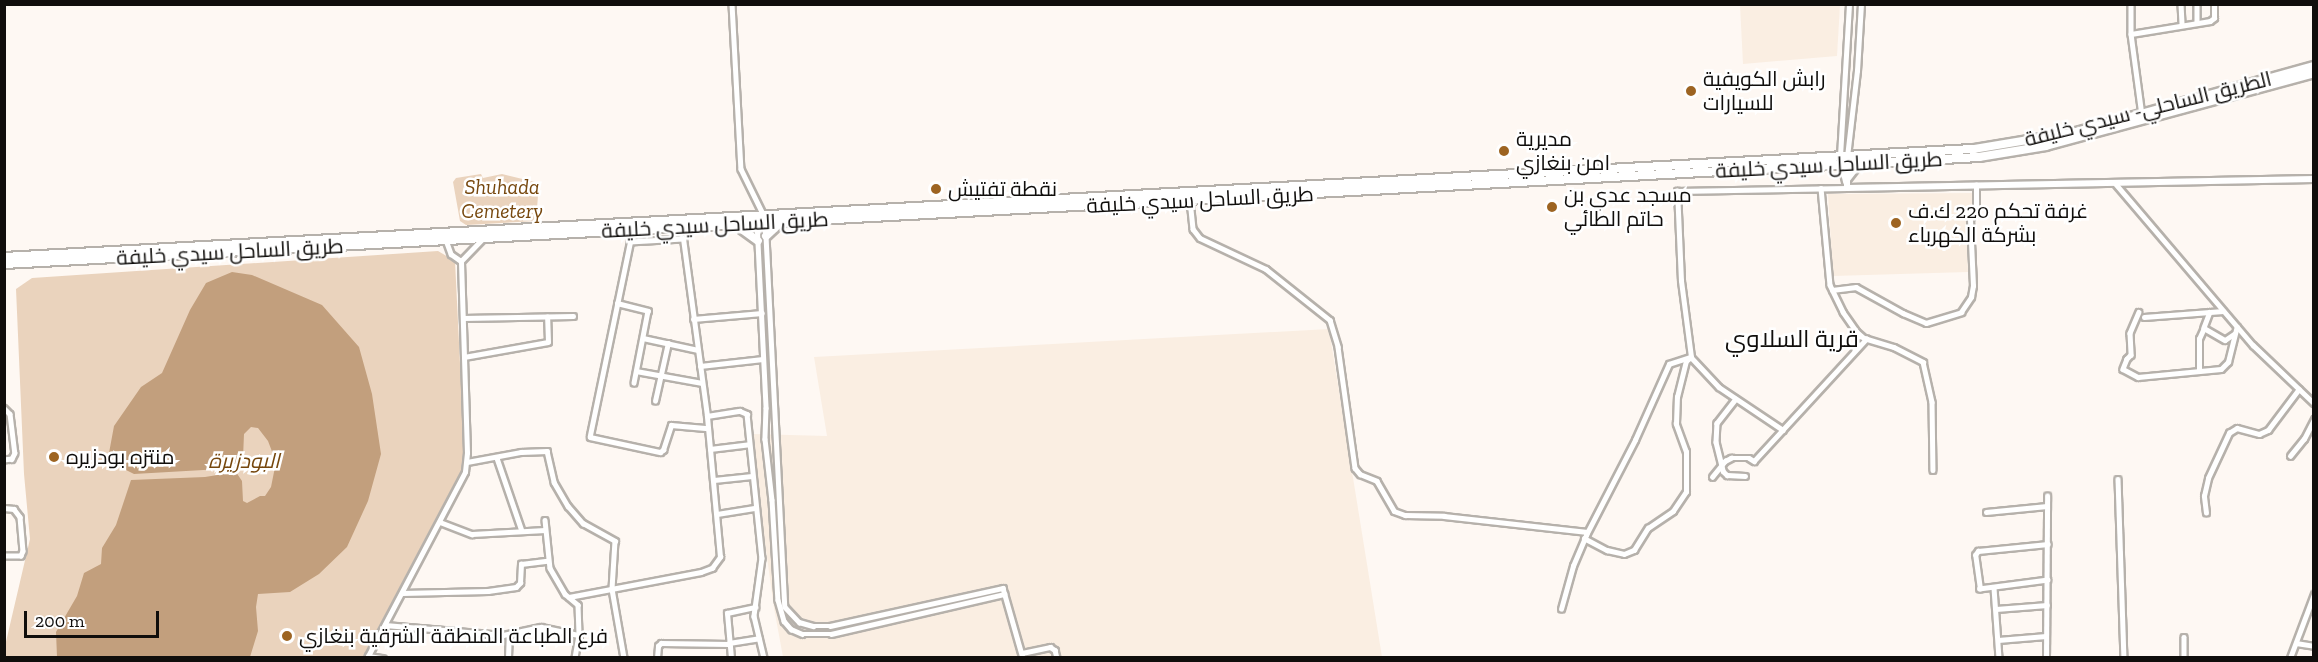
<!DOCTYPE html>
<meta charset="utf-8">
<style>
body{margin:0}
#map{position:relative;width:2318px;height:662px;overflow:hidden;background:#fef8f3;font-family:"Zilla Slab",Cairo,serif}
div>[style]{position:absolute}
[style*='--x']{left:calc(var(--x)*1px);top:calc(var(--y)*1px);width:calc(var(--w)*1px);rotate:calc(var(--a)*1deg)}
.built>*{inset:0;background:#faeee2}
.green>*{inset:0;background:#ead3bd}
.water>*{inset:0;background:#c29f7d}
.roads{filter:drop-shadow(2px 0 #b6b1ab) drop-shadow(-2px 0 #b6b1ab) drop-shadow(0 2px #b6b1ab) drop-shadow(0 -2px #b6b1ab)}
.minor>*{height:4.5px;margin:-2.25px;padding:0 2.25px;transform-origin:2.25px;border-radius:2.25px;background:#fff}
.tertiary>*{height:6px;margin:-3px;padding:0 3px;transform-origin:3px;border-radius:3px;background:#fff}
.trunk>*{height:8px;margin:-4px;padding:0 4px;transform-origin:4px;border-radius:4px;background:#fff}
.dots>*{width:16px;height:16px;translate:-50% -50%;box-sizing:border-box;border:3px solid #fff;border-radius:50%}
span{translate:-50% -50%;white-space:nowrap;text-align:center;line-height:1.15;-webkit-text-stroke:5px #fff;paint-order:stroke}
.poi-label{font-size:21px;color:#100e0c}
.left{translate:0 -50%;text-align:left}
.street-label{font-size:21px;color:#100e0c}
.park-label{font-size:21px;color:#76470d;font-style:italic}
.quarter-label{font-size:24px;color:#100e0c}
.frame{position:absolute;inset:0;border:6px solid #100e0c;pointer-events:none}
.scale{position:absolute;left:24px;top:611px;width:135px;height:27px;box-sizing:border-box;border:3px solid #100e0c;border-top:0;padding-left:8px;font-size:18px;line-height:21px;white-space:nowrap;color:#100e0c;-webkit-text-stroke:4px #fff;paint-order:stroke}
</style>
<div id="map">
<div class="built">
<i style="clip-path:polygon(1740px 5px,1840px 5px,1837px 56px,1743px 64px)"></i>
<i style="clip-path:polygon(1974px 193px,1975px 212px,1966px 213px,1968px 272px,1833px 276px,1828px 194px)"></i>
<i style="clip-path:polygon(1329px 329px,1382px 657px,783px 657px,774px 608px,750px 434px,827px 436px,814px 357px)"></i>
</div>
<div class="green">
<i style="clip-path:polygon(481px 174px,483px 178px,502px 174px,539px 183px,536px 221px,466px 225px,460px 221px,453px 182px,456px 178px)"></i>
<i style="clip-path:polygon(438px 251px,455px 261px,464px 445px,461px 471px,363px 657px,5px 658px,5px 646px,30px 539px,24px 474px,16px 289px,32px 278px)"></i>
</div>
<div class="water">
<i style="clip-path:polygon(232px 272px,252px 275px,322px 305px,359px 347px,372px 394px,381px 454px,368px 501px,347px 547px,319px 574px,290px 592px,258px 594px,256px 607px,258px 631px,250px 657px,57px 657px,56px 632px,77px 596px,84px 573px,101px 564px,102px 548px,116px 525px,131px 480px,205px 477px,236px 472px,242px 481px,243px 501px,247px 503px,260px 496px,265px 496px,271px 487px,276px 462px,268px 441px,258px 428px,251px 427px,244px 434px,243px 458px,238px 468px,134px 474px,122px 468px,109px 453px,114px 426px,141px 387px,162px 373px,190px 310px,206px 283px)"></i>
</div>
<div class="roads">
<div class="minor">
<i style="--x:732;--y:4;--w:165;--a:86.9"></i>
<i style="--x:741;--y:169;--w:50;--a:63.9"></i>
<i style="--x:763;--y:214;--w:22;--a:82"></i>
<i style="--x:766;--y:236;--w:371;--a:87.1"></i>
<i style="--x:785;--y:607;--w:21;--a:47"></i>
<i style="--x:799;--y:622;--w:15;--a:16"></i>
<i style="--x:813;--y:626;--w:17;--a:0"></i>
<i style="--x:830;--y:626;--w:177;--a:-12.4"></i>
<i style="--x:1003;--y:588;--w:73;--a:74.1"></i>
<i style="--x:2131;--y:4;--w:30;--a:90"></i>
<i style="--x:2131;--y:34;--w:82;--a:82.3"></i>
<i style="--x:2181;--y:4;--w:20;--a:87"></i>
<i style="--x:2197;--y:4;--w:19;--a:90"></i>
<i style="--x:2131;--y:34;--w:80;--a:-9.3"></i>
<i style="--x:2210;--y:21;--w:5;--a:-37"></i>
<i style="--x:2214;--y:18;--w:14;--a:-90"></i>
<i style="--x:1840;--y:156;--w:152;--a:-86.6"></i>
<i style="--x:1847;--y:157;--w:87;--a:-83.4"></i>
<i style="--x:1857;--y:71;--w:67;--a:-86.6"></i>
<i style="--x:2115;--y:183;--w:213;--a:49.6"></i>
<i style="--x:2253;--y:345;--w:84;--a:43.6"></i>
<i style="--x:1821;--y:188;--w:97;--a:84.7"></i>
<i style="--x:1830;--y:285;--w:30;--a:64"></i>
<i style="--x:1843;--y:312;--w:24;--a:55"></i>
<i style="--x:1857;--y:332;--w:9;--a:41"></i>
<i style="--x:1864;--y:338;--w:31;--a:17"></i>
<i style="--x:1894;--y:347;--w:33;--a:27"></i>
<i style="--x:1923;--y:362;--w:41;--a:77.3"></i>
<i style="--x:1932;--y:402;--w:68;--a:89.2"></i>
<i style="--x:1190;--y:200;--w:29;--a:84"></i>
<i style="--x:1193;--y:229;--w:11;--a:52"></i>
<i style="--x:1200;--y:238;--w:73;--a:25.2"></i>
<i style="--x:1266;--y:269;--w:82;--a:38.6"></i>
<i style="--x:1330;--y:320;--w:28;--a:73"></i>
<i style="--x:1338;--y:347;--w:122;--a:82"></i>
<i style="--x:1355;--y:468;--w:8;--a:50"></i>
<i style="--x:1360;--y:474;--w:18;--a:22"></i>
<i style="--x:1377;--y:481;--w:34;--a:60"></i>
<i style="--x:1394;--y:511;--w:12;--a:20"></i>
<i style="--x:1405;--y:515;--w:39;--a:1"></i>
<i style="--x:1444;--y:516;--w:144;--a:6.4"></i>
<i style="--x:757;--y:222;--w:186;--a:87.2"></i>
<i style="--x:766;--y:408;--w:31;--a:92"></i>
<i style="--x:765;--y:439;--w:61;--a:83.5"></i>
<i style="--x:772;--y:500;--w:100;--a:86.6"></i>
<i style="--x:778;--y:600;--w:22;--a:74"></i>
<i style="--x:784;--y:621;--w:11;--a:49"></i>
<i style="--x:791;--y:629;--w:12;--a:24"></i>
<i style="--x:802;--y:634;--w:29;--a:0"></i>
<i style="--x:831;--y:634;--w:178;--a:-13"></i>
<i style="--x:633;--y:230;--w:211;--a:101.7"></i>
<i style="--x:590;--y:437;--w:72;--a:12.1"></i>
<i style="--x:660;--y:452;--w:4;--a:-34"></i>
<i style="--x:663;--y:450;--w:26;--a:-72"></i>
<i style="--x:671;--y:425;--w:37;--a:5"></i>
<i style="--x:446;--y:240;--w:15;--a:70"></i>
<i style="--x:451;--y:254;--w:12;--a:35"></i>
<i style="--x:1832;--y:290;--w:24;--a:-7"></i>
<i style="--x:1856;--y:287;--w:54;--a:29"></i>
<i style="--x:1903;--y:313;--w:25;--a:23"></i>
<i style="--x:1926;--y:323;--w:37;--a:-17"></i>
<i style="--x:1961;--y:312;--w:18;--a:-56"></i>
<i style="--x:1971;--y:297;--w:11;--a:-80"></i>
<i style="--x:1973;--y:286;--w:67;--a:-92.6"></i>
<i style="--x:1970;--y:219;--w:11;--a:-56"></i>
<i style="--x:1976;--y:210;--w:25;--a:-90"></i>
<i style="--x:617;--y:303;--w:32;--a:14"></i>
<i style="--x:648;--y:311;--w:73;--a:101"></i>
<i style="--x:2139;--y:312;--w:23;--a:113"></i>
<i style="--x:2130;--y:333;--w:22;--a:87"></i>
<i style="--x:2131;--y:355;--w:6;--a:135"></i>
<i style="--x:2127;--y:359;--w:11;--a:112"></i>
<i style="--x:2123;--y:369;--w:17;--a:28"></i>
<i style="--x:2138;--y:377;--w:83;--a:-5.5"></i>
<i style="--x:2221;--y:369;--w:10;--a:-45"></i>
<i style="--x:2228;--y:362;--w:36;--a:-76"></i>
<i style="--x:2210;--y:312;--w:17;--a:111"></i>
<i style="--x:2204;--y:328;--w:24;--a:30"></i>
<i style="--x:2225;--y:340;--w:11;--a:-34"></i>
<i style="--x:2144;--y:317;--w:79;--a:-4.3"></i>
<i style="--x:463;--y:318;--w:110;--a:-1"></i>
<i style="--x:693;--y:319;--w:69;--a:-5"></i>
<i style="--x:643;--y:338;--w:56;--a:12.3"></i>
<i style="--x:464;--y:357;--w:85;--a:-10.1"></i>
<i style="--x:548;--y:342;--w:25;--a:-92"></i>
<i style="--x:700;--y:366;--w:63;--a:-6.3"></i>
<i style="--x:2199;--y:370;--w:31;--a:-90"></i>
<i style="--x:2199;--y:339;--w:12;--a:-66"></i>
<i style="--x:636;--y:371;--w:67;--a:10.3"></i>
<i style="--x:1736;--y:399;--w:31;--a:128"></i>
<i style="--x:1717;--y:423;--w:19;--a:93"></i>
<i style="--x:1716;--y:442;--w:30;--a:76"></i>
<i style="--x:1723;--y:471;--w:6;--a:45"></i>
<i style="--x:1727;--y:475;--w:18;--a:3"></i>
<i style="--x:655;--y:401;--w:59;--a:-77.4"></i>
<i style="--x:4;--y:408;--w:8;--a:45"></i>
<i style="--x:10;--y:414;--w:39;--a:83"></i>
<i style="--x:15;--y:453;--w:7;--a:117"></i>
<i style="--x:12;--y:459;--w:8;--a:173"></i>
<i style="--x:707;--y:416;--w:33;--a:-9"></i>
<i style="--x:740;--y:411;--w:8;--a:23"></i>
<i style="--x:747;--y:414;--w:145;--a:84.1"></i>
<i style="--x:762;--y:558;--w:59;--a:97.9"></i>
<i style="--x:754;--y:616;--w:43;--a:76.6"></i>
<i style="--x:710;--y:449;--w:39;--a:-7"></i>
<i style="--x:2290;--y:456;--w:22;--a:-51"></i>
<i style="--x:2304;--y:439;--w:22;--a:-63"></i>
<i style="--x:497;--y:458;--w:77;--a:71.1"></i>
<i style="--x:467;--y:462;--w:55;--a:-10.5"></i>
<i style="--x:521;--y:452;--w:26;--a:-2"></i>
<i style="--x:547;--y:451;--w:32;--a:77"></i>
<i style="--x:554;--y:482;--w:28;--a:60"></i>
<i style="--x:568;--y:506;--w:23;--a:49"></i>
<i style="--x:583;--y:523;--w:37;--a:29"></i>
<i style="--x:615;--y:541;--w:48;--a:93.6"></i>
<i style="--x:612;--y:589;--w:70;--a:80.1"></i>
<i style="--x:1712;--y:477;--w:21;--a:-51"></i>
<i style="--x:1725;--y:461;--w:7;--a:-27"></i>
<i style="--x:1731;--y:458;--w:18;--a:0"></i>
<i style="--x:1749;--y:458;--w:6;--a:31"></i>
<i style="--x:1754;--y:461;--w:166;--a:-47.4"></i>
<i style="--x:2118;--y:479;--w:179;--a:88.1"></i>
<i style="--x:714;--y:480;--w:38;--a:-6"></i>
<i style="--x:4;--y:508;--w:10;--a:6"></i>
<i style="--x:14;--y:509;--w:10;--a:53"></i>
<i style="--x:20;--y:517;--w:34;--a:85"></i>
<i style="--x:23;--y:551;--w:5;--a:112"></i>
<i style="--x:21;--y:556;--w:17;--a:180"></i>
<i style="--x:1986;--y:512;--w:61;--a:-5.6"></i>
<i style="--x:2206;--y:513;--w:17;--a:-97"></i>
<i style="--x:2204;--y:496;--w:18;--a:-77"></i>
<i style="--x:2208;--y:478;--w:50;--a:-65"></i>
<i style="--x:2229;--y:433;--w:9;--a:-32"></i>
<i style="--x:2237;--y:428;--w:23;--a:15"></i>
<i style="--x:2259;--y:434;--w:10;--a:-24"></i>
<i style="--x:2268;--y:430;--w:51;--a:-52.9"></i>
<i style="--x:717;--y:514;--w:39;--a:-9"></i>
<i style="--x:545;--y:520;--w:48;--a:84.1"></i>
<i style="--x:550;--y:568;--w:30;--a:60"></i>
<i style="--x:565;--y:594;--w:17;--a:40"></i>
<i style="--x:578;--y:605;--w:30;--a:88"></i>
<i style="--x:579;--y:635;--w:23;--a:100"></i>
<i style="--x:440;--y:522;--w:34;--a:21"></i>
<i style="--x:472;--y:534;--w:73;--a:-3.1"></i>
<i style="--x:1584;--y:538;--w:26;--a:28"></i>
<i style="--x:1607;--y:550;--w:17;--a:13"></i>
<i style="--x:1624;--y:554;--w:11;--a:-22"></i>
<i style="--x:1634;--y:550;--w:26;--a:-58"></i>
<i style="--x:1648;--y:528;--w:30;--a:-34"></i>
<i style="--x:1673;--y:511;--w:23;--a:-56"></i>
<i style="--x:1686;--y:492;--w:40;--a:-90"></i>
<i style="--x:1686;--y:452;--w:30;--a:-110"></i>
<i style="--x:1676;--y:424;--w:27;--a:-88"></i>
<i style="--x:1677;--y:397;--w:37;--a:-76"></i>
<i style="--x:1686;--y:361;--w:6;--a:-39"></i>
<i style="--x:1691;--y:357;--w:77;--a:-97.5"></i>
<i style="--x:1681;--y:281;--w:90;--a:-92.5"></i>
<i style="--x:1677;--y:191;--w:170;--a:-1"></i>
<i style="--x:2048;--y:580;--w:69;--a:172.5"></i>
<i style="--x:1980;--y:589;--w:34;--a:-98"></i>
<i style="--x:1975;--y:555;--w:5;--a:-53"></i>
<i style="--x:1978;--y:551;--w:70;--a:-5.7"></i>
<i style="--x:1994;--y:588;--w:70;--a:85.9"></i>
<i style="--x:402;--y:593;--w:86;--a:-1.3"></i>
<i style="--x:488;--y:591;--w:28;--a:-8"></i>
<i style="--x:516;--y:587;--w:6;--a:-45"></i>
<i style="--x:520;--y:583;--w:19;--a:-87"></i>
<i style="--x:521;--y:564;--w:26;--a:-7"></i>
<i style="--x:569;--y:597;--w:134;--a:-10.7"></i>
<i style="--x:701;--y:572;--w:12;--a:-20"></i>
<i style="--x:712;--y:568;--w:14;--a:-54"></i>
<i style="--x:720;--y:557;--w:142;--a:-95.3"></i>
<i style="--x:707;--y:416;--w:179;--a:-97.7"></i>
<i style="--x:683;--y:239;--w:53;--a:176.8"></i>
<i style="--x:1561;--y:609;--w:45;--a:-74.4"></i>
<i style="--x:1573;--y:566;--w:34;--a:-67"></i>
<i style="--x:1586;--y:535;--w:107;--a:-62.7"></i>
<i style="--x:1635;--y:440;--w:83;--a:-65.9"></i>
<i style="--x:1669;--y:364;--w:23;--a:-18"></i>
<i style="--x:1691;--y:357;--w:41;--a:47"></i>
<i style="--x:1719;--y:387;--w:77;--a:33.9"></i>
<i style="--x:1996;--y:609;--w:51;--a:-4.5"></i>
<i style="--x:385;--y:625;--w:118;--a:4.8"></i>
<i style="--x:503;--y:635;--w:39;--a:-12"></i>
<i style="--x:541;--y:627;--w:39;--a:12"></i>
<i style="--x:2184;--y:637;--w:21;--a:90"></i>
<i style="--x:1998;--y:640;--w:48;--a:-4.8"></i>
<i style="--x:729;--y:643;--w:30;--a:-9"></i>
<i style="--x:2296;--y:643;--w:18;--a:9"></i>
<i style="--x:1022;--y:653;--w:29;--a:-12"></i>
<i style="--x:1050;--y:647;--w:6;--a:31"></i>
<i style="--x:1055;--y:650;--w:8;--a:76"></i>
<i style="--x:368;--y:656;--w:15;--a:8"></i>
<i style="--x:367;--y:658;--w:210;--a:-62.2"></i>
<i style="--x:465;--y:472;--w:19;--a:-84"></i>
<i style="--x:467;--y:453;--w:192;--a:-91.8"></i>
<i style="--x:461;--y:261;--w:29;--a:-46"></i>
<i style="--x:508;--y:658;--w:23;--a:-88"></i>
<i style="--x:657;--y:658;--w:12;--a:-85"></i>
<i style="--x:658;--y:646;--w:4;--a:-45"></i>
<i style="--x:661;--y:643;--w:68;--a:0.8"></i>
<i style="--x:731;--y:658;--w:45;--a:-95.1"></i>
<i style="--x:727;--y:613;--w:29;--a:-12"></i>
<i style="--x:2046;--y:658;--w:162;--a:-89.6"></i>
<i style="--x:2290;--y:658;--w:68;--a:-69.4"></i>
</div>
<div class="tertiary">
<i style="--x:1841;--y:160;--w:23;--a:77"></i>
<i style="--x:1847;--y:160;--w:28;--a:90"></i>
<i style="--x:1847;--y:188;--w:467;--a:-1.1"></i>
</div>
<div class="trunk">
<i style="--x:1847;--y:178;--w:18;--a:-52"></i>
<i style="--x:736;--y:225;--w:27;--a:36"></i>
<i style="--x:766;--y:236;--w:19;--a:-43"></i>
<i style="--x:4;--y:257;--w:1973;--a:-3.14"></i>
<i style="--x:1974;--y:149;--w:103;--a:-9.5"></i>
<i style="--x:2076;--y:132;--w:247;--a:-15.5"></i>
<i style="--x:4;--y:264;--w:1978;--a:-3.1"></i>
<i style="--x:1979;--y:157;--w:68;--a:-9.3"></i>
<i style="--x:2046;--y:146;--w:278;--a:-15.2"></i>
</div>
</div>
<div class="dots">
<i style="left:1691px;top:91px;background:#9d6422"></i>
<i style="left:1504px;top:151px;background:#9d6422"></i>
<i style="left:936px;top:189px;background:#9d6422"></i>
<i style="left:1552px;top:207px;background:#9d6422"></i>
<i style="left:1896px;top:223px;background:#9d6422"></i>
<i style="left:54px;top:457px;background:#9d6422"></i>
<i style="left:287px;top:636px;background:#9d6422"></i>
</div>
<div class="poi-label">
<span class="left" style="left:1703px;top:91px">رابش الكويفية<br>للسيارات</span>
<span class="left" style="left:1516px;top:151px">مديرية<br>امن بنغازي</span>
<span class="left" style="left:948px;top:189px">نقطة تفتيش</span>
<span class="left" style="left:1564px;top:207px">مسجد عدي بن<br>حاتم الطائي</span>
<span class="left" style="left:1908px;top:223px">غرفة تحكم 220 ك.ف<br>بشركة الكهرباء</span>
<span class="left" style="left:66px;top:457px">منتزه بودزيره</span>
<span class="left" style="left:299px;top:636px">فرع الطباعة المنطقة الشرقية بنغازي</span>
</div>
<div class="street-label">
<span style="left:2148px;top:109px;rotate:-14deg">الطريق الساحلي- سيدي خليفة</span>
<span style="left:1829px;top:165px;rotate:-3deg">طريق الساحل سيدي خليفة</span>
<span style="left:1200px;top:200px;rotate:-3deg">طريق الساحل سيدي خليفة</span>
<span style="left:715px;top:225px;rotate:-3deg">طريق الساحل سيدي خليفة</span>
<span style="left:230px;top:252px;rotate:-3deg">طريق الساحل سيدي خليفة</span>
</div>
<div class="park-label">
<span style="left:502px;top:199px">Shuhada<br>Cemetery</span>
<span style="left:244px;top:461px">البودزيرة</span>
</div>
<div class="quarter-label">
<span style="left:1792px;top:339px">قرية السلاوي</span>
</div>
<div class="frame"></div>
<div class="scale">200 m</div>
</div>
